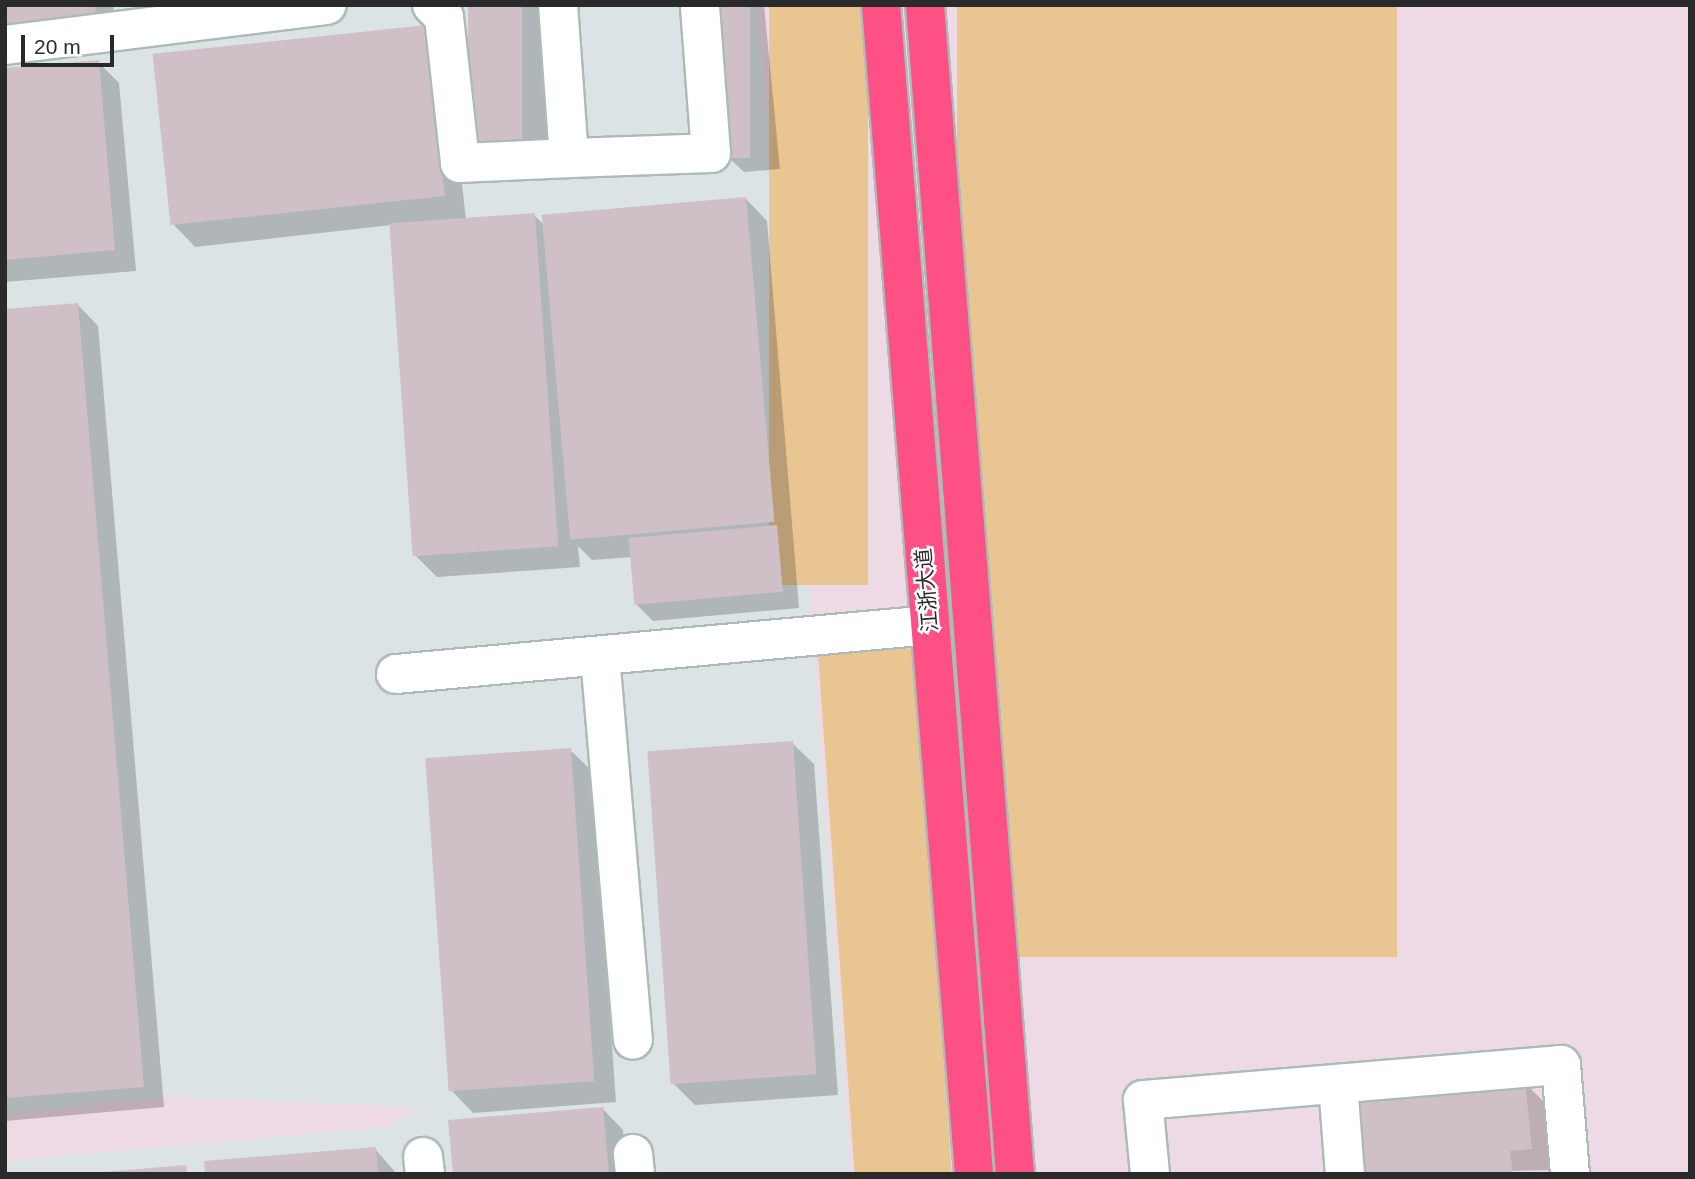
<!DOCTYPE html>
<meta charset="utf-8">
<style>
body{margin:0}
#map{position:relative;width:1695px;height:1179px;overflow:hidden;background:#eddae4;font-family:Arial,"Noto Sans SC",sans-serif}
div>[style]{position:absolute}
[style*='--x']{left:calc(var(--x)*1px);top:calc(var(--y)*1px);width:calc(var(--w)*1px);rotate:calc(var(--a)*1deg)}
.industrial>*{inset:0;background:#dce3e5}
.green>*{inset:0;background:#e9c592;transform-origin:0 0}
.shadow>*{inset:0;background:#0003}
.building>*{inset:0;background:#cfbfc7;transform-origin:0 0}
.roads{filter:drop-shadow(2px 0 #abbbb7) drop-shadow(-2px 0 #abbbb7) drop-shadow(0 2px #abbbb7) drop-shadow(0 -2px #abbbb7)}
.minor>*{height:38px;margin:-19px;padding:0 19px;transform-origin:19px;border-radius:19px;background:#fff}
.major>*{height:38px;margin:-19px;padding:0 19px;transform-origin:19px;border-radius:19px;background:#fd5085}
span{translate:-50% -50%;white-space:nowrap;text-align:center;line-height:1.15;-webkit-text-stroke:5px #fff;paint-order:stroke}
.street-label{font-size:21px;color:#2a2a2a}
.frame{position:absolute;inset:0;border:7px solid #2a2a2a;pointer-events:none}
.scale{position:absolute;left:21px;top:35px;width:93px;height:32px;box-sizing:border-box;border:4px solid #2a2a2a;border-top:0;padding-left:9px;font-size:21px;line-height:24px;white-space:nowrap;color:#2a2a2a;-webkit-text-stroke:5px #fff;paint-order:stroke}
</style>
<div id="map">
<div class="industrial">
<i style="clip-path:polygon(5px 5px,757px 5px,809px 587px,851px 1174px,5px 1174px,5px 1161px,390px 1127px,420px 1107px,170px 1097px,5px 1113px)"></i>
</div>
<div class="green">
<i style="left:769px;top:5px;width:99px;height:580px"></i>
<i style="left:957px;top:5px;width:440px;height:952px"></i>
<i style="left:915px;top:648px;width:528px;height:97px;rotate:86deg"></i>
</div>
<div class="shadow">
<i style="clip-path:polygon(5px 5px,113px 5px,117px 50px)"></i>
<i style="clip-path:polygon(470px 5px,540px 5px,552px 159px,502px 163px,481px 141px)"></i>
<i style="clip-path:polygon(712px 5px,764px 5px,780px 169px,744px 172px,727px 156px)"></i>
<i style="clip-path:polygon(447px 48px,466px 220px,534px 215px,544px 225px,746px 199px,767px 221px,799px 608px,653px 621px,637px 605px,633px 557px,592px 560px,578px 546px,580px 567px,437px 577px,416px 556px,391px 225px,195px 247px,174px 225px)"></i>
<i style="clip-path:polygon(98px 62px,119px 83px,136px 271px,5px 282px,5px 70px)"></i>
<i style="clip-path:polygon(77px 304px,98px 326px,164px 1107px,5px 1121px,5px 310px)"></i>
<i style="clip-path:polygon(792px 743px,814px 764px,838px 1095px,695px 1105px,674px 1084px)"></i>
<i style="clip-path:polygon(570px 750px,592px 771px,616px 1102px,473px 1113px,452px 1091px)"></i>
<i style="clip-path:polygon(1525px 1083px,1546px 1104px,1553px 1170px,1366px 1174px)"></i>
<i style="clip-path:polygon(602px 1108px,623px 1130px,627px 1174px,455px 1174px)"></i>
<i style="clip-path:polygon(375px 1149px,397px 1174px,207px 1174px)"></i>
</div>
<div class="building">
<i style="clip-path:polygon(5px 5px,95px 5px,97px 30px,5px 37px)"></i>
<i style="left:468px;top:5px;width:54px;height:137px"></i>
<i style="left:711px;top:5px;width:39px;height:153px"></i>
<i style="left:427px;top:25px;width:172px;height:276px;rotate:84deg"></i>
<i style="clip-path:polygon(99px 60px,115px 250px,5px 260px,5px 68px)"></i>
<i style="left:746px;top:197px;width:326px;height:205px;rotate:85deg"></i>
<i style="left:535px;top:213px;width:334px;height:146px;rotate:86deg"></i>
<i style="clip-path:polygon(78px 303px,144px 1087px,5px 1098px,5px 309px)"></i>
<i style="left:777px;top:525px;width:67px;height:149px;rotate:85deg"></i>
<i style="left:793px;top:741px;width:334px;height:146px;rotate:86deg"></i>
<i style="left:571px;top:748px;width:334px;height:146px;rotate:86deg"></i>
<i style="clip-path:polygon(1525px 1081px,1532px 1149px,1510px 1151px,1513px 1174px,1364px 1174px,1357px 1097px)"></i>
<i style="clip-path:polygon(603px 1107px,609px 1174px,453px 1174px,448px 1120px)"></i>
<i style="clip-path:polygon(376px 1147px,378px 1174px,205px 1174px,204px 1161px)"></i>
<i style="clip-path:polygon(186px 1165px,187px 1174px,103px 1174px,103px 1172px)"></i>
</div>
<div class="roads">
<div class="minor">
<i style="--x:432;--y:5;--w:17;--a:45"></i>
<i style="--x:444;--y:17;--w:147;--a:83.7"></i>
<i style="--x:460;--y:163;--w:109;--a:-2.6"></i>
<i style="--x:569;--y:158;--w:153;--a:-94.1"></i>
<i style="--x:5;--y:45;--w:324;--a:-7.1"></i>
<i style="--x:569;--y:158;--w:142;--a:-2"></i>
<i style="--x:711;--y:153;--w:148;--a:-94.3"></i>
<i style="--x:600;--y:656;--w:385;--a:85.1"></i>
<i style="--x:396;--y:674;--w:536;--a:-5.24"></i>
<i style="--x:1338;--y:1084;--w:90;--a:85.6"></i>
<i style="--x:633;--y:1154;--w:20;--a:84"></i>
<i style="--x:423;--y:1157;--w:17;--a:83"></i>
<i style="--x:1150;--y:1174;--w:74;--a:-95.4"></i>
<i style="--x:1143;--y:1100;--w:419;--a:-4.8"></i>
<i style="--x:1561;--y:1065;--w:109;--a:85.3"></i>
</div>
<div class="major">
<i style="--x:881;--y:5;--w:1173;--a:85.45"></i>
<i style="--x:925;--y:5;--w:1172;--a:85.6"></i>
</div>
</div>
<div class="street-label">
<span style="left:927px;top:590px;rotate:-95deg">江浙大道</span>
</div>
<div class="frame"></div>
<div class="scale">20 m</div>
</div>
